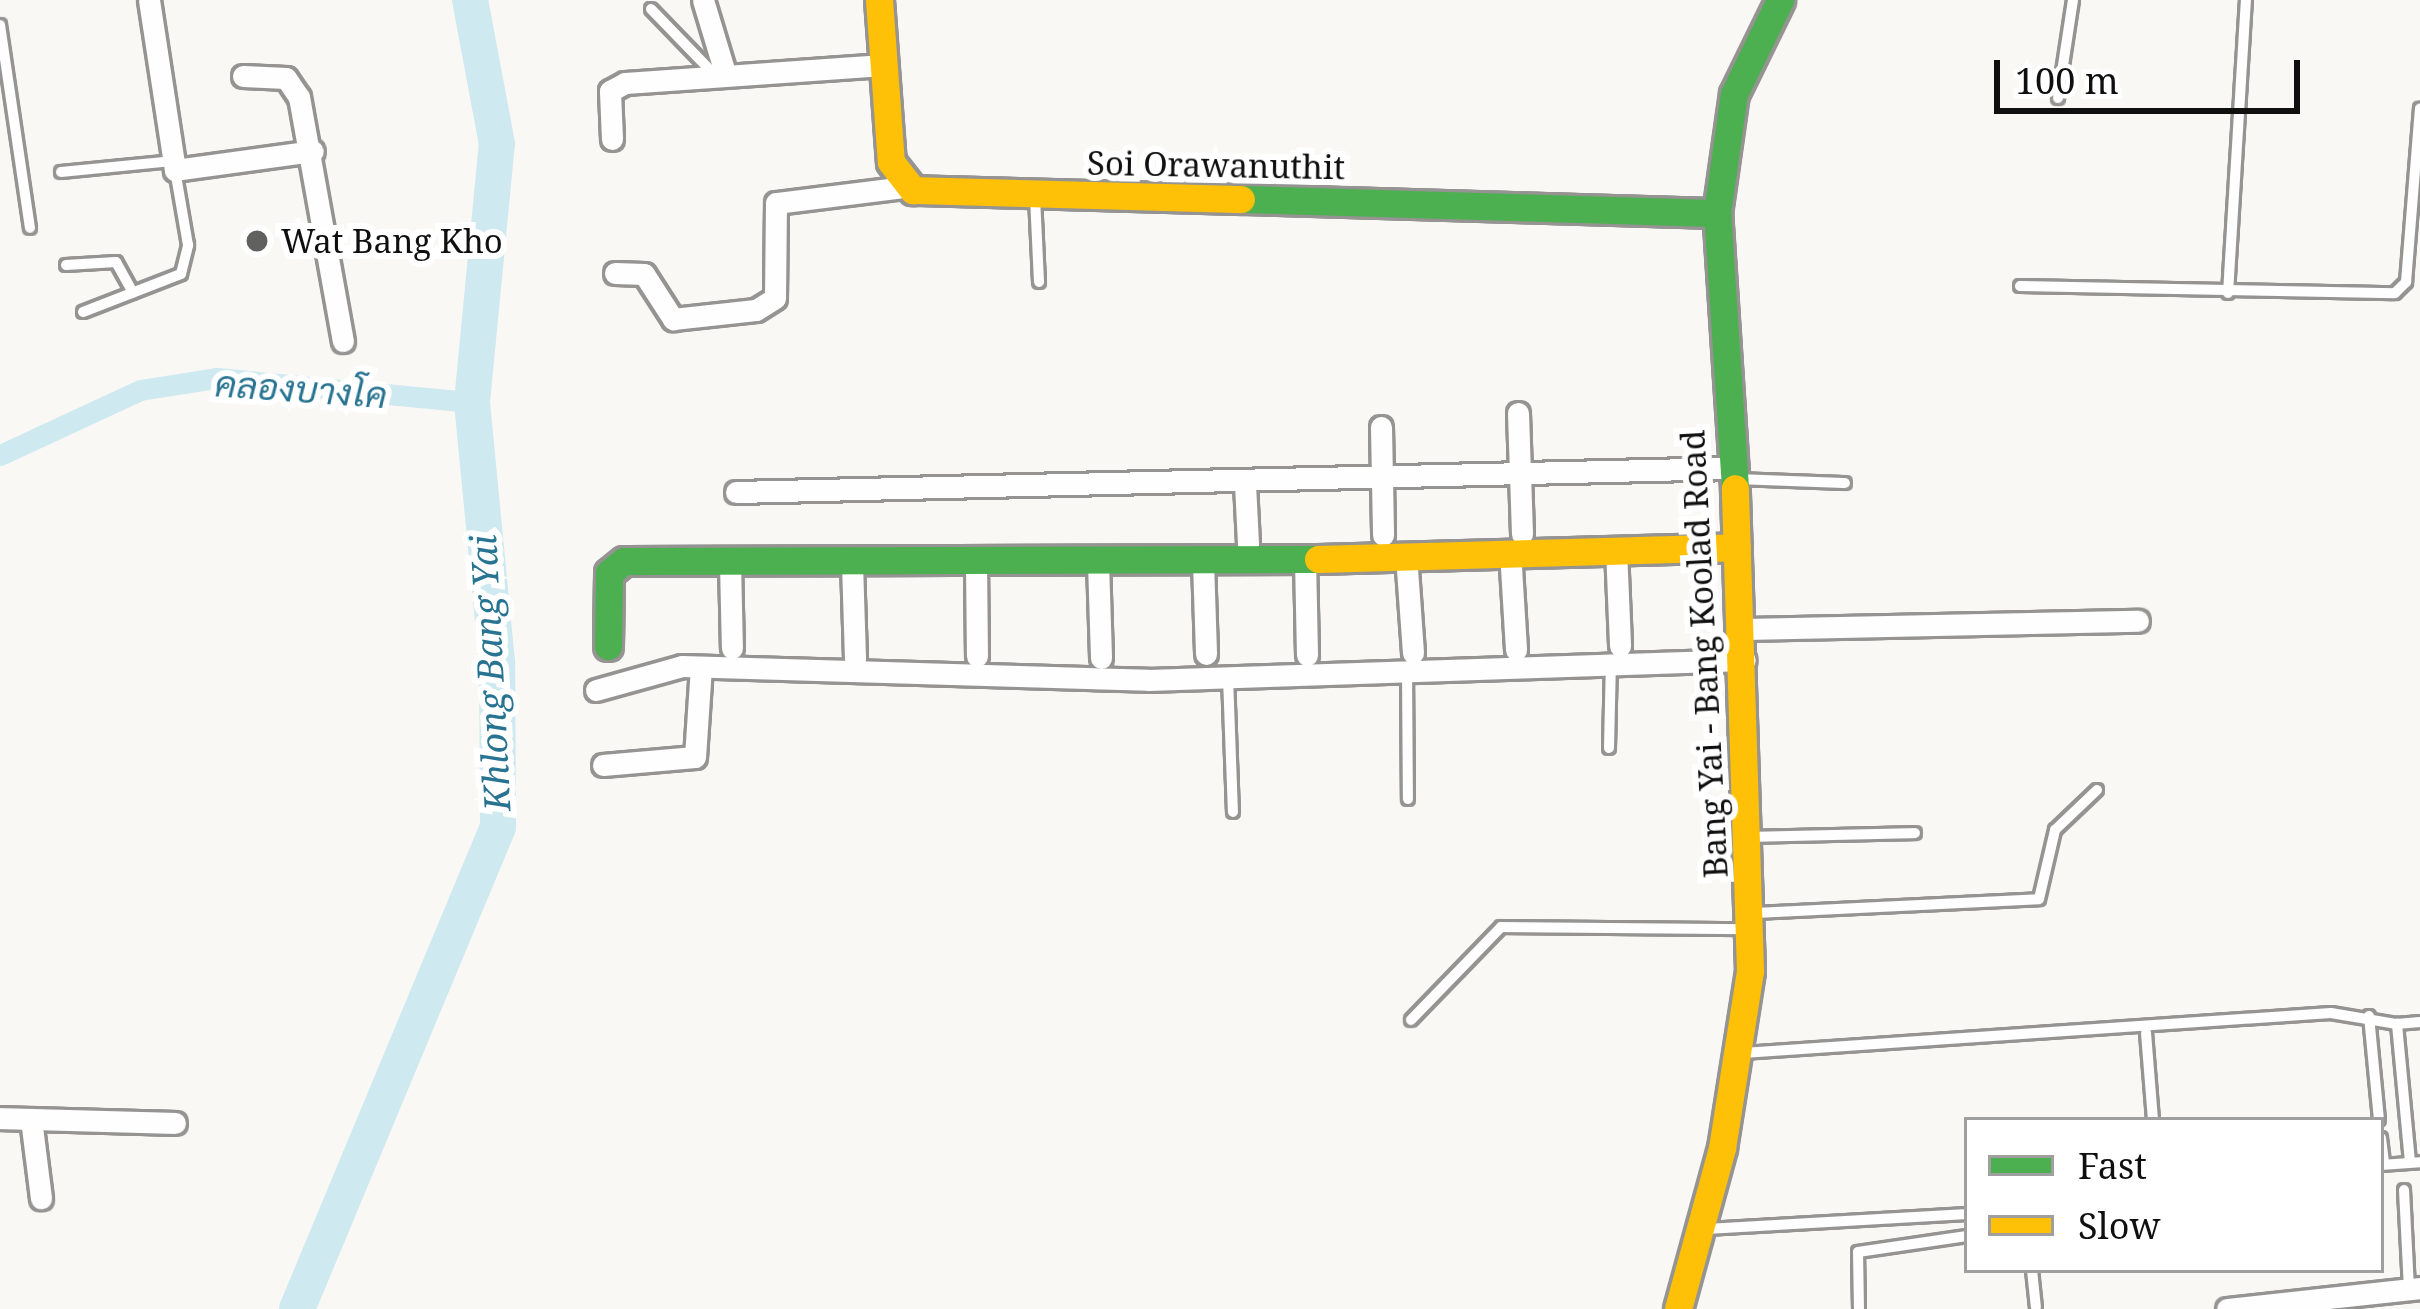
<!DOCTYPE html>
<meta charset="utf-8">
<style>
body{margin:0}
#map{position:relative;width:2420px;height:1309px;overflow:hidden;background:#faf8f5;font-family:"Noto Serif",Sarabun,serif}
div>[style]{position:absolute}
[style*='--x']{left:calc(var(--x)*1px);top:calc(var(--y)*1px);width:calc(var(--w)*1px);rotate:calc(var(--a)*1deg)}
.canal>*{height:21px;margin:-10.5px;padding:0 10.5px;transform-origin:10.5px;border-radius:10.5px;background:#cfe9f0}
.river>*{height:36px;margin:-18px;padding:0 18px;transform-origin:18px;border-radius:18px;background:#cfe9f0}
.roads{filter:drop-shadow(3px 0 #959493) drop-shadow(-3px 0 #959493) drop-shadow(0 3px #959493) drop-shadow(0 -3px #959493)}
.lane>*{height:10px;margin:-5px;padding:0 5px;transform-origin:5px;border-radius:5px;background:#fefefe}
.street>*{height:21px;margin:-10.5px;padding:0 10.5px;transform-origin:10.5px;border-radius:10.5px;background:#fefefe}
.fast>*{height:27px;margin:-13.5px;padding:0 13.5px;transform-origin:13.5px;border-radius:13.5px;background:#4caf50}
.slow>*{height:27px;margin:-13.5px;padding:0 13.5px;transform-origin:13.5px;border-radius:13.5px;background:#ffc107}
.dots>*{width:33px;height:33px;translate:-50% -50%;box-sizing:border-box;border:6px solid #fff;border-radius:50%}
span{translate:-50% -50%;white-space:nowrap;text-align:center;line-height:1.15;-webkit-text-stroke:12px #fff;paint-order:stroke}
.street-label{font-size:33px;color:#0f0f0f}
.poi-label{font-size:33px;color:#0f0f0f}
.left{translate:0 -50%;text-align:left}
.water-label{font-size:36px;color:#277391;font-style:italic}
.legend{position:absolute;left:1964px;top:1117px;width:420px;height:156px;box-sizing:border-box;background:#fff;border:3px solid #9f9f9f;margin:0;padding:15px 21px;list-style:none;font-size:36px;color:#0f0f0f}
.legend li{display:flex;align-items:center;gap:24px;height:60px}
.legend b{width:60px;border:3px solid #9f9f9f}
.scale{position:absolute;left:1994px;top:60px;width:306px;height:54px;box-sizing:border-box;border:6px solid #0f0f0f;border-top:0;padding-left:15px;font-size:36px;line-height:42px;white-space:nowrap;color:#0f0f0f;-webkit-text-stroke:9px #fff;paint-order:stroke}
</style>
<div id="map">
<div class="canal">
<i style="--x:0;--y:455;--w:154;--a:-24.9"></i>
<i style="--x:140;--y:390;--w:78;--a:-8.9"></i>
<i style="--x:217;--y:378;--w:256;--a:5.4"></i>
</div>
<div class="river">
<i style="--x:297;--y:1309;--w:522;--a:-67.36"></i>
<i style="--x:498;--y:827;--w:165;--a:-90.3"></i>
<i style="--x:497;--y:662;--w:261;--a:-95.5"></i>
<i style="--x:472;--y:402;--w:259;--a:-84.5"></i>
<i style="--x:497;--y:144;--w:147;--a:-100.6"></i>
</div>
<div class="roads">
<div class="lane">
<i style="--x:651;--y:9;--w:88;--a:45.9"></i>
<i style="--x:0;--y:25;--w:205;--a:81.6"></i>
<i style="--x:2058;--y:98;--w:99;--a:-81.3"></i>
<i style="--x:61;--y:172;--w:114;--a:-5.6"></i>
<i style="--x:1035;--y:197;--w:85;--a:87.3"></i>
<i style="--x:66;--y:265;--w:50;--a:-3.4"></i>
<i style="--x:116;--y:262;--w:35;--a:61"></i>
<i style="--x:2020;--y:286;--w:375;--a:1.1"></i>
<i style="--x:2395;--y:293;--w:16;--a:-45"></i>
<i style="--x:2406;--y:282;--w:174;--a:-85.4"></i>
<i style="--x:2228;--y:293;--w:294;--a:-86.5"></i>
<i style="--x:83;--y:312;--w:105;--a:-21.2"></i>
<i style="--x:181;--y:274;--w:30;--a:-76"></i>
<i style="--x:188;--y:245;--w:76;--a:-99.8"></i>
<i style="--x:1735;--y:479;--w:110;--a:2.1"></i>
<i style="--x:1407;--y:670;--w:129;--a:89.6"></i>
<i style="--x:1228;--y:677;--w:135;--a:87.9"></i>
<i style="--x:1609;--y:748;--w:85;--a:-88.7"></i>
<i style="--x:1752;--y:837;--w:163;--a:-1.4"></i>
<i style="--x:1755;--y:913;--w:284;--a:-2.8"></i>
<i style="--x:2039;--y:899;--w:71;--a:-76.9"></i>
<i style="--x:2055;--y:830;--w:58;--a:-43.6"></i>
<i style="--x:2369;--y:1016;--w:104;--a:84.5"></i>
<i style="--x:1411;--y:1020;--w:129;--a:-45.9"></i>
<i style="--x:1501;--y:927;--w:244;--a:0.5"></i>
<i style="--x:2146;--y:1033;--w:87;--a:85.4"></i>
<i style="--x:1743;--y:1053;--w:589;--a:-3.89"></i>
<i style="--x:2331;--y:1013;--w:67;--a:9.5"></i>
<i style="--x:2381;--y:1138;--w:26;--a:83"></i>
<i style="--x:2410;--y:1162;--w:139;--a:-95.4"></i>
<i style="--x:2397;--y:1024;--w:23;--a:-5"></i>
<i style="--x:2381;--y:1165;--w:39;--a:-4"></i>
<i style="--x:2404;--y:1190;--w:99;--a:87.1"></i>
<i style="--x:1707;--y:1229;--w:260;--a:-3.3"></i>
<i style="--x:2032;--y:1270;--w:37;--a:84"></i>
<i style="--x:1859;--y:1309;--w:57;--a:-91"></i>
<i style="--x:1858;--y:1252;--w:110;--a:-8.4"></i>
</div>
<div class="street">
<i style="--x:149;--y:0;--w:172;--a:81.3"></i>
<i style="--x:175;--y:170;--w:139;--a:-7.8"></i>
<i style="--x:703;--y:0;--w:76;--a:73.2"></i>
<i style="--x:243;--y:76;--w:43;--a:2.7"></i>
<i style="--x:286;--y:78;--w:23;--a:56"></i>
<i style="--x:299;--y:97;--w:248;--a:79.8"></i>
<i style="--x:612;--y:139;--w:48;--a:-92.4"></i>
<i style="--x:610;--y:91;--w:17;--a:-28"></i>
<i style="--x:625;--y:83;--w:259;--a:-4"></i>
<i style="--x:615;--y:273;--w:29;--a:2"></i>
<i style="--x:644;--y:274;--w:54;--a:57.2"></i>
<i style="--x:673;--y:319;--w:83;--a:-6.2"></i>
<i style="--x:756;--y:310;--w:22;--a:-32"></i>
<i style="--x:775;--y:298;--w:95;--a:-89.4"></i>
<i style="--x:776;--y:203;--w:130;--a:-7.1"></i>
<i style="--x:1518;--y:413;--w:121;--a:88.1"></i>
<i style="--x:1381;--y:427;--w:108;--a:88.9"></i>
<i style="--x:1245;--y:484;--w:60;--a:87.1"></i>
<i style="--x:736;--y:492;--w:995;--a:-1.38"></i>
<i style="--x:1616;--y:549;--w:97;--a:87.6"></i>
<i style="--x:1510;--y:551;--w:99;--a:86.5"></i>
<i style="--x:1406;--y:555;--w:98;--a:85.9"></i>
<i style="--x:1305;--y:559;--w:96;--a:88.8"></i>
<i style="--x:1098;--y:562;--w:96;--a:88.2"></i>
<i style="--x:1203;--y:562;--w:92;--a:88.1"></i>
<i style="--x:730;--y:563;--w:85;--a:88.7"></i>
<i style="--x:852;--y:563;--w:96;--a:88.2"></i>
<i style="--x:976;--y:563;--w:93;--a:89.4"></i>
<i style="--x:1744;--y:629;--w:394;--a:-1.2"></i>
<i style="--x:596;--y:690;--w:89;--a:-15.6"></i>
<i style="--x:682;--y:666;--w:466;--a:1.7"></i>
<i style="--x:1148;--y:680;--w:597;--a:-1.92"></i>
<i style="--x:603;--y:765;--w:92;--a:-5"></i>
<i style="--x:695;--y:757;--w:90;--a:-86.2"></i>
<i style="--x:0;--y:1118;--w:175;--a:1.6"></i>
<i style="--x:31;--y:1119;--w:80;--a:82.8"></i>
<i style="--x:2227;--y:1309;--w:194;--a:-6.2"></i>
</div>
<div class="fast">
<i style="--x:1241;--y:199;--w:476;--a:1.7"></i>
<i style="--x:1735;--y:488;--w:276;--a:-93.7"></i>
<i style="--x:1717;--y:213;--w:120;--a:-81.9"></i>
<i style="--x:1734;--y:94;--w:105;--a:-63.9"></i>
<i style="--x:608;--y:646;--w:73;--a:-89.2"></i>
<i style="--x:609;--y:573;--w:19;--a:-39"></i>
<i style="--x:624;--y:561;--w:694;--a:-0.17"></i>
</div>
<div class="slow">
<i style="--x:879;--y:0;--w:162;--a:85.8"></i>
<i style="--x:891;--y:162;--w:36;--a:52"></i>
<i style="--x:913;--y:190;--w:328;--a:1.6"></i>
<i style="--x:1318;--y:559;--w:419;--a:-1.6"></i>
<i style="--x:1678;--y:1309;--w:167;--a:-74.7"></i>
<i style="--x:1722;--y:1148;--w:179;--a:-81"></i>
<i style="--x:1750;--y:971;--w:483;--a:-91.8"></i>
</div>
</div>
<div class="dots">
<i style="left:257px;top:241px;background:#616160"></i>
</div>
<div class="street-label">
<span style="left:1216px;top:165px;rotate:1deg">Soi Orawanuthit</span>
<span style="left:1704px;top:654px;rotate:-93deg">Bang Yai - Bang Koolad Road</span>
</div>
<div class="poi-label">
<span class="left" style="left:281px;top:241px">Wat Bang Kho</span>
</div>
<div class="water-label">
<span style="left:301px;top:389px;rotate:4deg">คลองบางโค</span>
<span style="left:490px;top:673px;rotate:-93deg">Khlong Bang Yai</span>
</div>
<ul class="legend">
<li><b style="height:15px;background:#4caf50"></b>Fast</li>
<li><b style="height:15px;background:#ffc107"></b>Slow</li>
</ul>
<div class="scale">100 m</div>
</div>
